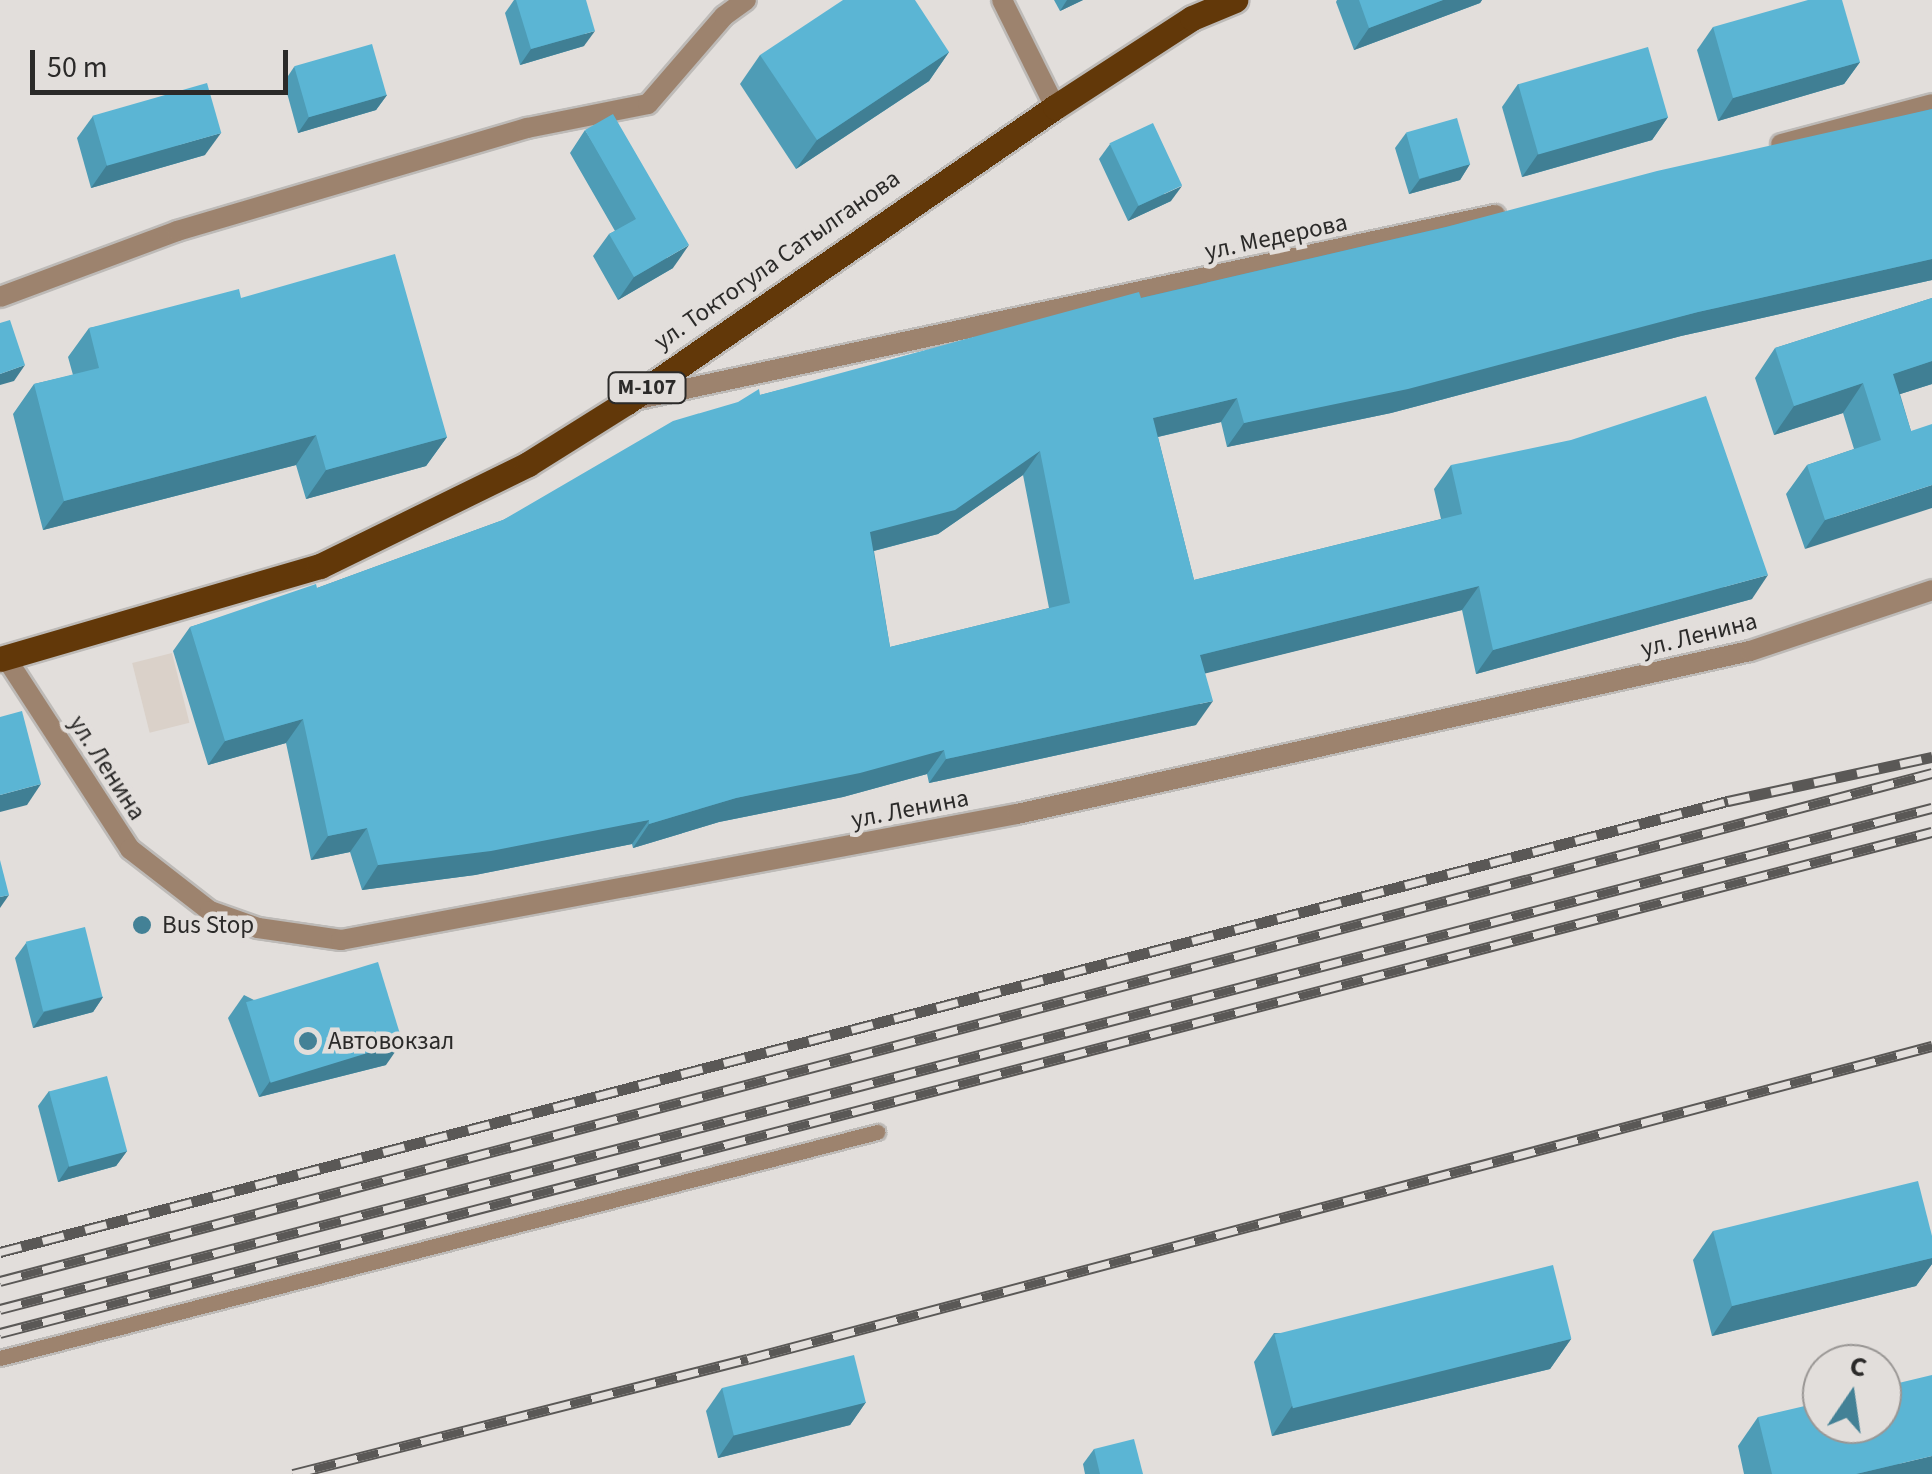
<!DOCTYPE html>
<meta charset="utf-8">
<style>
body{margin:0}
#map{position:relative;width:1932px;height:1474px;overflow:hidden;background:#e2dedb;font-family:"Source Sans 3",sans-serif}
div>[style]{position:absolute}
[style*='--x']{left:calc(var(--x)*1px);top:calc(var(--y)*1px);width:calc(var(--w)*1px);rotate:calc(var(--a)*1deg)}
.built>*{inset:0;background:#dad1c9;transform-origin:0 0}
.roads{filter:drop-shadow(2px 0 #bdbab7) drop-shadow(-2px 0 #bdbab7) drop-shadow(0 2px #bdbab7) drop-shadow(0 -2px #bdbab7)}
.lane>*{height:15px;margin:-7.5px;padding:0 7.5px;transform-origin:7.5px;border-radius:7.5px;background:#9d836e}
.street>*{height:20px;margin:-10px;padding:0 10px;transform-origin:10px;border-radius:10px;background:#9d836e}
.primary>*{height:25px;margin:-12.5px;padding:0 12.5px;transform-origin:12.5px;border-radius:12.5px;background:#623809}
.rail>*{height:11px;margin-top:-5.5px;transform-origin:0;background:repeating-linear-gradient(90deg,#e2dedb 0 22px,#5a5856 0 44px);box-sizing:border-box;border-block:2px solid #5a5856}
.wall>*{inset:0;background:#4e9cb6}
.shaded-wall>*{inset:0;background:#407f94}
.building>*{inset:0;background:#5bb5d4;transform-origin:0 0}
.dots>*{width:28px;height:28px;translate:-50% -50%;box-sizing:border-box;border:5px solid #e2dedb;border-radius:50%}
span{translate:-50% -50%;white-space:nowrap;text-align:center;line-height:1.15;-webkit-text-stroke:9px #e2dedb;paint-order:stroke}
.shield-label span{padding:2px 8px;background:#e2dedb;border:2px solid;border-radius:8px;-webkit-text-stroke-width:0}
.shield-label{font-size:22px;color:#2b2a29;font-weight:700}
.street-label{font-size:25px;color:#2b2a29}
.poi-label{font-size:25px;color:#2b2a29}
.left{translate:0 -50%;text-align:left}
.north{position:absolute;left:1802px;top:1344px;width:100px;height:100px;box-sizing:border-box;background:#e2dedb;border:2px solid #999694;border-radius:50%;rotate:13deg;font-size:28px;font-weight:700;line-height:40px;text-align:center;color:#2b2a29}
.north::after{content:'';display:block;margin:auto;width:35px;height:45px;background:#438196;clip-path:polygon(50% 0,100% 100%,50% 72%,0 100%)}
.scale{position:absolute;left:30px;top:50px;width:258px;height:45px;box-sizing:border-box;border:5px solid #2b2a29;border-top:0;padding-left:12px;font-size:30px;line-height:35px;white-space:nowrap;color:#2b2a29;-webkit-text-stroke:8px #e2dedb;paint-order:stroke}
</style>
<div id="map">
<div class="built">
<i style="left:172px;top:653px;width:72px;height:41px;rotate:76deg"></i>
</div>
<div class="roads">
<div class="lane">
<i style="--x:0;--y:1358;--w:906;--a:-14.45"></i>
</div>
<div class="street">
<i style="--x:1002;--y:0;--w:119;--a:63.6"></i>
<i style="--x:1781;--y:144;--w:156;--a:-14.8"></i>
<i style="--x:0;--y:297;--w:189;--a:-20.4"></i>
<i style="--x:177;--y:231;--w:365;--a:-16.4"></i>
<i style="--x:527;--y:128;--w:123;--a:-11.2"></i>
<i style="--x:648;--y:104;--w:116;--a:-49.2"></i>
<i style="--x:724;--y:16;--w:27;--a:-36"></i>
<i style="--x:634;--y:400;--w:881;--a:-12.13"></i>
<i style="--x:6;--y:658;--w:228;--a:57"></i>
<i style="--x:130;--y:849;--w:101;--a:37.8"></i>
<i style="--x:210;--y:911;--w:51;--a:19.5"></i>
<i style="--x:258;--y:928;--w:84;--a:8.2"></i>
<i style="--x:341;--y:940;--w:688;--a:-10.56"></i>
<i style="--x:1017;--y:814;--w:751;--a:-12.54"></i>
<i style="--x:1750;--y:651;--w:192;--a:-18.5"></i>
</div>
<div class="primary">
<i style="--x:0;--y:659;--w:333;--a:-16.2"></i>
<i style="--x:320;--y:566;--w:232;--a:-26.1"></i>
<i style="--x:528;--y:464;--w:117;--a:-32.1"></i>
<i style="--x:627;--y:402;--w:520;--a:-34.58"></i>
<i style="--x:1055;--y:107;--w:163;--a:-33"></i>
<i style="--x:1192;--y:18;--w:47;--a:-22.7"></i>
</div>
</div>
<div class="rail">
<i style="--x:0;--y:1252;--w:1786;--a:-14.63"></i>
<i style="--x:1728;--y:801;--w:209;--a:-12.2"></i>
<i style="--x:0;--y:1281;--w:1998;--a:-14.73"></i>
<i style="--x:0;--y:1309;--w:1996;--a:-14.54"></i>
<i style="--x:0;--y:1333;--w:1996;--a:-14.54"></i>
<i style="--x:293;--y:1474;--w:469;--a:-14.2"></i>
<i style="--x:748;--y:1359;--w:1225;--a:-14.81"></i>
</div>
<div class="wall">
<i style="clip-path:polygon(514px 0,586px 0,584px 46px,520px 65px,505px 13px)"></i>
<i style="clip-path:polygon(1054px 0,1083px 0,1060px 11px)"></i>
<i style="clip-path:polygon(1337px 0,1482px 0,1480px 3px,1354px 50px,1336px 2px)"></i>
<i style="clip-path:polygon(1713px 27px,1860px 62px,1844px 84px,1718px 121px,1697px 50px)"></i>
<i style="clip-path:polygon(949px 52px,929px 81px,796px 169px,740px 84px,760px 55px)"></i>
<i style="clip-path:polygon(294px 67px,387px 95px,376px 110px,298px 133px,284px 82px)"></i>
<i style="clip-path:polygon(1518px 84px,1668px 117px,1652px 140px,1522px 177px,1502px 107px)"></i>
<i style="clip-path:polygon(evenodd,1932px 109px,1932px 280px,1681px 336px,1391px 413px,1227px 447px,1221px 422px,1158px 437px,1194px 580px,1441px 519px,1434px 489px,1451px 465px,1752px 599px,1476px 674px,1462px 610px,1205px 673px,1196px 725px,929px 783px,927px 774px,843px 797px,719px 822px,633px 848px,632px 844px,475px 875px,362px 890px,350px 852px,311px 860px,286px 743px,208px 765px,173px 651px,190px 627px,317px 588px,503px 520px,760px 395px,1141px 298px,1446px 227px,1932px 109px,1023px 475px,1049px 608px,890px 647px,874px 551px,938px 534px,1023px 475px)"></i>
<i style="clip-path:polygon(93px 116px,205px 155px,91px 188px,77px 138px)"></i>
<i style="clip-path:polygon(585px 130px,673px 268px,618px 300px,593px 256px,609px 234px,615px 231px,570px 153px)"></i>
<i style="clip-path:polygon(1406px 133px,1470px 164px,1460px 180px,1409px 194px,1395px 148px)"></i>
<i style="clip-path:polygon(1110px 144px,1171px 201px,1128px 221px,1099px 159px)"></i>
<i style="clip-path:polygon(241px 298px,447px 437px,426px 466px,306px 499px,296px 465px,43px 530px,13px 414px,34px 384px,73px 375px,68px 357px,89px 328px)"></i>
<i style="clip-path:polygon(1932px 298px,1932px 384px,1900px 394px,1911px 431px,1805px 549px,1786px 494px,1807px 465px,1854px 449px,1843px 413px,1774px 435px,1755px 378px,1775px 348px)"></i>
<i style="clip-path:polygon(26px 943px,103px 997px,93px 1012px,33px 1028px,15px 958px)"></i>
<i style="clip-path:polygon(244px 995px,386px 1065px,259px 1097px,228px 1018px)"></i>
<i style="clip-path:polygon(49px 1091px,127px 1151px,116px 1166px,58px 1182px,38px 1106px)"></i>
<i style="clip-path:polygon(1713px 1231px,1932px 1236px,1932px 1264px,1916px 1286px,1712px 1336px,1693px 1260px)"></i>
<i style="clip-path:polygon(1274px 1333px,1571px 1339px,1550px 1369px,1272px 1436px,1254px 1362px)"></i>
<i style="clip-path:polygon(722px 1388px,866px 1402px,850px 1425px,718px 1458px,706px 1411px)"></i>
<i style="clip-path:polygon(1758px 1417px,1932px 1474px,1744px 1474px,1738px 1446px)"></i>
<i style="clip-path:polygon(1094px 1449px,1143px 1474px,1085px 1474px,1083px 1464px)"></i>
</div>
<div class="shaded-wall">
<i style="clip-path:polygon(1067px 0,1083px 0,1060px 11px)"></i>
<i style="clip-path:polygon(1443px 0,1482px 0,1480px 3px,1354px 50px,1369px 28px)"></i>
<i style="clip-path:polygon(595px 31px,584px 46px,520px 65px,531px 49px)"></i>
<i style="clip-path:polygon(949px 52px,929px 81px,796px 169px,817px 140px)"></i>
<i style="clip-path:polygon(1860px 62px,1844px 84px,1718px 121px,1733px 98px)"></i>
<i style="clip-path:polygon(387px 95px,376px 110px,298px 133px,309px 117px)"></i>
<i style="clip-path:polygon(1668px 117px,1652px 140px,1522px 177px,1538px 154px)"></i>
<i style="clip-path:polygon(221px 133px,205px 155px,91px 188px,107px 165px)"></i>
<i style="clip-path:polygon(1470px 164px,1460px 180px,1409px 194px,1420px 179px)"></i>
<i style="clip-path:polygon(1182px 186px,1171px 201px,1128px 221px,1138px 206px)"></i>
<i style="clip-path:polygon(689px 245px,673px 268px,618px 300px,634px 277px)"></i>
<i style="clip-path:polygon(1932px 259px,1932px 280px,1681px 336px,1391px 413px,1227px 447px,1244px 423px,1698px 312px)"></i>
<i style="clip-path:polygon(1932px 361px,1932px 384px,1872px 403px,1893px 374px)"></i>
<i style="clip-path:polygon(25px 365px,14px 381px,0 385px,0 374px)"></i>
<i style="clip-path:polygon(1863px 383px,1843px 413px,1774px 435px,1794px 406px)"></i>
<i style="clip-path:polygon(1237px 398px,1221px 422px,1136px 442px,1153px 418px)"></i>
<i style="clip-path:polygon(316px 435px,296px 465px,43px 530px,64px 501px)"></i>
<i style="clip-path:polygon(447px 437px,426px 466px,306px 499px,326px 470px)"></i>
<i style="clip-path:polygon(1040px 451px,1023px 475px,938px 534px,854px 556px,870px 532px)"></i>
<i style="clip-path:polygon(1932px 485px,1932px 508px,1805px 549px,1825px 520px)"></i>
<i style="clip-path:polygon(1768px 575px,1752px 599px,1476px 674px,1493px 650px)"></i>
<i style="clip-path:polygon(1479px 586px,1462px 610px,1183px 679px,1200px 655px)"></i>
<i style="clip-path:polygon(1213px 701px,1196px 725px,929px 783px,946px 759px)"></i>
<i style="clip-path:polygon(303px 719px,286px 743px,208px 765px,225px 741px)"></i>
<i style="clip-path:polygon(944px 750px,927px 774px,843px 797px,719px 822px,633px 848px,649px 824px,736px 798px)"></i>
<i style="clip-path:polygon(41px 784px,27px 805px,0 812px,0 795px)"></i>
<i style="clip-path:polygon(649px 820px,632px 844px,475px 875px,362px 890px,378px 865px)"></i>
<i style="clip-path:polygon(367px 828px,350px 852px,311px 860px,328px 836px)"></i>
<i style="clip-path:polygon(9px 895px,0 908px,0 897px)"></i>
<i style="clip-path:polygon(103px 997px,93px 1012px,33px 1028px,44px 1012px)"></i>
<i style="clip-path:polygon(402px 1042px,386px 1065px,259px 1097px,275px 1074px)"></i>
<i style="clip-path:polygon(127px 1151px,116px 1166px,58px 1182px,69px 1166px)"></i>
<i style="clip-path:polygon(1932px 1258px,1932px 1264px,1916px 1286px,1712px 1336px,1732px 1306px)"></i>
<i style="clip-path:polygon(1571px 1339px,1550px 1369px,1272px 1436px,1292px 1406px)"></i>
<i style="clip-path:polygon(866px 1402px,850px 1425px,718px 1458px,734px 1435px)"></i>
<i style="clip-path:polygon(1932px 1456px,1932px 1474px,1856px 1474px)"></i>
</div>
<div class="building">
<i style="clip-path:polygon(516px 0,586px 0,595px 31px,531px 49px)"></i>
<i style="clip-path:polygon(843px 0,915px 0,949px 52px,817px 140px,760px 55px)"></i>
<i style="clip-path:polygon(1359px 0,1443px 0,1369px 28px)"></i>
<i style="clip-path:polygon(1808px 0,1842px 0,1860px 62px,1733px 98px,1713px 27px)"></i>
<i style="left:372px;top:44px;width:53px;height:81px;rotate:74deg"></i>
<i style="left:1648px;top:47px;width:73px;height:135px;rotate:74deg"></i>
<i style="left:207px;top:83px;width:52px;height:119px;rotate:74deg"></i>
<i style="clip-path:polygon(evenodd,1932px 109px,1932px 259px,1698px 312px,1408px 389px,1244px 423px,1237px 398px,1153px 418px,1194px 580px,1462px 514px,1451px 465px,1571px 440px,1706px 396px,1768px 575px,1493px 650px,1479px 586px,1200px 655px,1213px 701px,946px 759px,944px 750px,860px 773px,736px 798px,649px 824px,649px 820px,491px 851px,378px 865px,367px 828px,328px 836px,303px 719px,225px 741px,190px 627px,316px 584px,317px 588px,503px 520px,673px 421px,738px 402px,759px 389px,760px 395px,1139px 292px,1141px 298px,1446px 227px,1657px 171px,1932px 109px,1040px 451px,1070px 603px,890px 647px,870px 532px,955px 510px,1040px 451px)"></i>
<i style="clip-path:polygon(613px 114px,689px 245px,634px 277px,609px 234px,636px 219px,585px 130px)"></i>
<i style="left:1457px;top:118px;width:48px;height:53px;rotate:74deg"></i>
<i style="left:1153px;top:123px;width:69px;height:48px;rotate:65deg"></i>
<i style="clip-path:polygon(395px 254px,447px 437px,326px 470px,316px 435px,64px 501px,34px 384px,99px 368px,89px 328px,239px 289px,241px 298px)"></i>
<i style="clip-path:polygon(1932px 298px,1932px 361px,1893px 374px,1911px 431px,1932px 424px,1932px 485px,1825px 520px,1807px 465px,1881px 440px,1863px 383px,1794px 406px,1775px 348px)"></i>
<i style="clip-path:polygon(10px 320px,25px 365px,0 374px,0 323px)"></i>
<i style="clip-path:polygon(22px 711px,41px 784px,0 795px,0 717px)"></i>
<i style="clip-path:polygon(0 860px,9px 895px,0 897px)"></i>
<i style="left:85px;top:927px;width:72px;height:61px;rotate:76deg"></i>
<i style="left:378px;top:962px;width:84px;height:138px;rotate:73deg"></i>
<i style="left:107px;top:1076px;width:78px;height:60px;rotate:75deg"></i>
<i style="clip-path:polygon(1918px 1181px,1932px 1236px,1932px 1258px,1732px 1306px,1713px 1231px)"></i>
<i style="left:1553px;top:1265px;width:76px;height:287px;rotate:76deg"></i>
<i style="left:854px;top:1355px;width:49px;height:136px;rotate:76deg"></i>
<i style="clip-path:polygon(1932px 1375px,1932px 1456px,1856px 1474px,1772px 1474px,1758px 1417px,1822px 1402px,1822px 1424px,1882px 1424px,1882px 1387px)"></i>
<i style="clip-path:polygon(1134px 1439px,1143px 1474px,1100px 1474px,1094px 1449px)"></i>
</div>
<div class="dots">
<i style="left:142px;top:925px;background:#438196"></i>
<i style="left:308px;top:1041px;background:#438196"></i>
</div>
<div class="shield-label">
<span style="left:647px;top:388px">М-107</span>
</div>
<div class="street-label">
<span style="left:1276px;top:237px;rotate:-12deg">ул. Медерова</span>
<span style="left:777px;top:260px;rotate:-35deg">ул. Токтогула Сатылганова</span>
<span style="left:1699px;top:635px;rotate:-14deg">ул. Ленина</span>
<span style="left:107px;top:768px;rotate:57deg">ул. Ленина</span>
<span style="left:910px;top:809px;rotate:-11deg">ул. Ленина</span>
</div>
<div class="poi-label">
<span class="left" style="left:162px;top:925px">Bus Stop</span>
<span class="left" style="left:328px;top:1041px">Автовокзал</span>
</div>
<div class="north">С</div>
<div class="scale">50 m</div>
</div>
